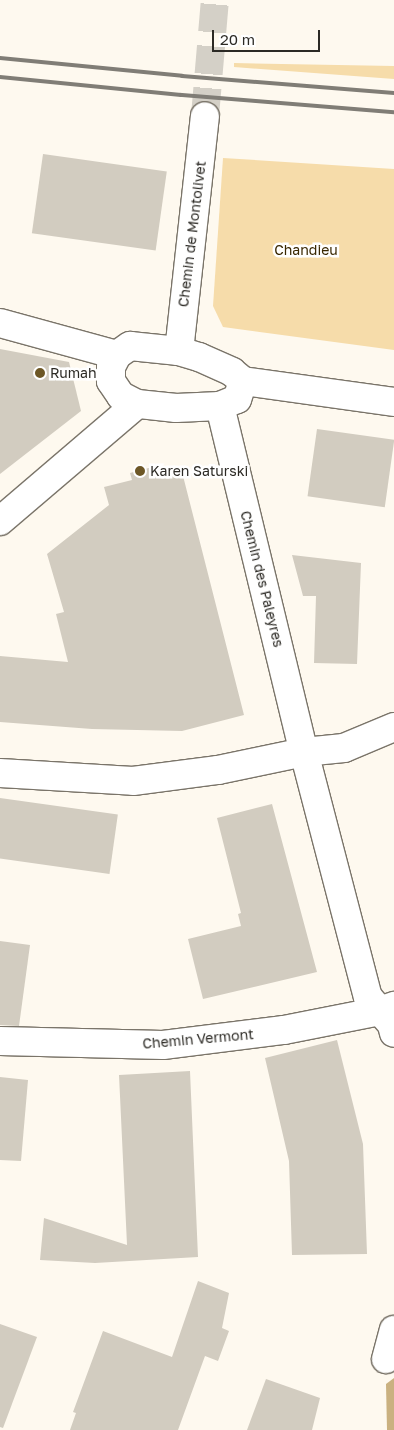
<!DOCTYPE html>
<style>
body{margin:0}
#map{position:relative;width:394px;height:1430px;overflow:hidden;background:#fef9ef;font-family:"Golos Text",sans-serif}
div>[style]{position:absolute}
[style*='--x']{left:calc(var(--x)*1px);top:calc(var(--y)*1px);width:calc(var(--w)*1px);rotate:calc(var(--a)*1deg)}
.green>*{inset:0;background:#f6dcaa}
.forest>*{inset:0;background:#cab180}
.building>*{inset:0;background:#d2ccc0;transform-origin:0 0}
.minor-tunnel>*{height:28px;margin-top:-14px;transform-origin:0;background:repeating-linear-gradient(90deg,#d4d0c7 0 28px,transparent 0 42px)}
.roads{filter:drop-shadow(1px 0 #7a7469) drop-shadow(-1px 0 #7a7469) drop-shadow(0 1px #7a7469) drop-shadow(0 -1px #7a7469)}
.minor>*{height:28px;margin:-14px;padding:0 14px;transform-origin:14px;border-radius:14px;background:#fff}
.rail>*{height:4px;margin:-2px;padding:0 2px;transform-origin:2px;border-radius:2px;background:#807d76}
.dots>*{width:14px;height:14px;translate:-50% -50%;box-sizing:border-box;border:2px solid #fff;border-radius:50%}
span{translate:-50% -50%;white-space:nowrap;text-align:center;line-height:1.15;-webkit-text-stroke:5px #fff;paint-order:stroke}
.street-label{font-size:14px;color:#2c2a25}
.park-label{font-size:14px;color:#392700}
.poi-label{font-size:14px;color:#2c2a25}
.left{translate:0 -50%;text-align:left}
.scale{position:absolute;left:212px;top:30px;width:108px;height:22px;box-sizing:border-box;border:2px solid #2c2a25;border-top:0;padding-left:6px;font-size:15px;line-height:18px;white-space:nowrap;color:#2c2a25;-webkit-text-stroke:4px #fff;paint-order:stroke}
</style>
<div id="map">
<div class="green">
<i style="clip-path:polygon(234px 63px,394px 66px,394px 79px,234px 67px)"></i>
<i style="clip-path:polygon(223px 158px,394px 169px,394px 350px,223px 327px,213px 306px)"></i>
</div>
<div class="forest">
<i style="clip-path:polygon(394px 1378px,394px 1430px,387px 1430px,386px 1384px)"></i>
</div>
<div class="building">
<i style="left:43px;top:154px;width:125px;height:80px;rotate:8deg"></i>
<i style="clip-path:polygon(0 349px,69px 362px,81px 411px,0 474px)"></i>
<i style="left:317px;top:429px;width:78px;height:68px;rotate:8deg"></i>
<i style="clip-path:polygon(156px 466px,158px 474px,181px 468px,244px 715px,182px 731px,92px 729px,0 722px,0 656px,68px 662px,56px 614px,64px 612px,47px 554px,109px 505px,104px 487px,132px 480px,130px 473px)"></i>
<i style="clip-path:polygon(292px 555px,361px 563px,357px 664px,314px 663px,316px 596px,303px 596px)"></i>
<i style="left:0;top:798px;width:119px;height:60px;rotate:8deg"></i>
<i style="clip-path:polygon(272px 804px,317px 972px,203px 999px,188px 939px,241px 926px,238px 914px,241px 913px,217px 818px)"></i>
<i style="clip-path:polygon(0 941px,30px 945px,19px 1026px,0 1025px)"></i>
<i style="clip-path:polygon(337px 1040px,363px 1144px,367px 1254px,292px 1255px,289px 1161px,265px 1058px)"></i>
<i style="clip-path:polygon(190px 1071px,198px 1257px,95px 1263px,40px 1260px,44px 1218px,127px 1245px,119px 1075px)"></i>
<i style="clip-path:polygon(0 1077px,28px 1080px,21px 1161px,0 1160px)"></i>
<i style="clip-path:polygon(198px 1281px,229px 1293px,222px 1328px,229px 1331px,218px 1361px,205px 1356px,178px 1430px,70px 1430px,76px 1413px,73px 1412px,103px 1331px,172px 1357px)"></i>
<i style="clip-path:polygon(0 1324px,37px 1337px,3px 1428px,0 1427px)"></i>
<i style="clip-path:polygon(266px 1379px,320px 1398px,312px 1430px,247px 1430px)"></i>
</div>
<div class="minor-tunnel">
<i style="--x:205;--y:116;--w:116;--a:-85.1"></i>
</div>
<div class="roads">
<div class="minor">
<i style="--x:0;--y:323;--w:121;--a:15.3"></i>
<i style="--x:130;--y:346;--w:49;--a:5.8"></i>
<i style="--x:179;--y:351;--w:21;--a:17"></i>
<i style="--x:199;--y:357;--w:36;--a:24"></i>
<i style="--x:232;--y:372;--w:14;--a:39"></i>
<i style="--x:243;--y:381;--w:19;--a:108"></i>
<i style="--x:237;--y:399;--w:18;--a:158"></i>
<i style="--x:220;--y:406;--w:44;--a:177.4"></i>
<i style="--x:176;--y:408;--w:39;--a:-174"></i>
<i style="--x:137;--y:404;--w:18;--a:-153"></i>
<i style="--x:121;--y:396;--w:18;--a:-124"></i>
<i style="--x:111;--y:381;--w:14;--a:-90"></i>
<i style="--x:111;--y:367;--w:13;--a:-63"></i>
<i style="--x:117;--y:355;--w:16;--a:-35"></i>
<i style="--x:179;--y:351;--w:236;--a:-83.7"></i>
<i style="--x:243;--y:381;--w:152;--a:7.9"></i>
<i style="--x:220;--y:406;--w:356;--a:76.4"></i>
<i style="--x:304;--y:752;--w:253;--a:75.4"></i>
<i style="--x:368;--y:997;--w:37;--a:49"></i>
<i style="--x:392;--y:1025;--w:8;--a:76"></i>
<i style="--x:0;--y:521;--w:180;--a:-40.5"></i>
<i style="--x:0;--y:773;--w:133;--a:3.4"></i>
<i style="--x:133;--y:781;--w:86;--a:-7.4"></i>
<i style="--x:218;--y:770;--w:88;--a:-11.8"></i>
<i style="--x:304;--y:752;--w:40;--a:-5.7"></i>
<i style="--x:344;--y:748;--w:54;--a:-22.8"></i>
<i style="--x:0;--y:1041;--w:163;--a:1.4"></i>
<i style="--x:163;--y:1045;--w:122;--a:-7.1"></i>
<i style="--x:284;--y:1030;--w:98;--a:-11.2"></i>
<i style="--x:380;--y:1011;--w:15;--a:-20"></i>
<i style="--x:386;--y:1359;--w:30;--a:-75"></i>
</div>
</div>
<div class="rail">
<i style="--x:0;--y:58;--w:183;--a:5.6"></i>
<i style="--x:182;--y:76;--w:213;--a:4.6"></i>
<i style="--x:0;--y:77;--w:182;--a:5.7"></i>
<i style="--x:181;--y:95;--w:214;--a:4.6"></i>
</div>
<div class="dots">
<i style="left:40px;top:373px;background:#6d5726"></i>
<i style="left:140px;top:471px;background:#6d5726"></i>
</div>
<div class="street-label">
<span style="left:192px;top:234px;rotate:-83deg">Chemin de Montolivet</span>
<span style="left:262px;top:579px;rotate:76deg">Chemin des Paleyres</span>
<span style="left:198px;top:1039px;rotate:-5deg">Chemin Vermont</span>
</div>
<div class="park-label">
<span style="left:306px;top:250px">Chandieu</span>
</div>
<div class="poi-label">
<span class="left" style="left:50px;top:373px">Rumah</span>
<span class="left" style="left:150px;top:471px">Karen Saturski</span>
</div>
<div class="scale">20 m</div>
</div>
